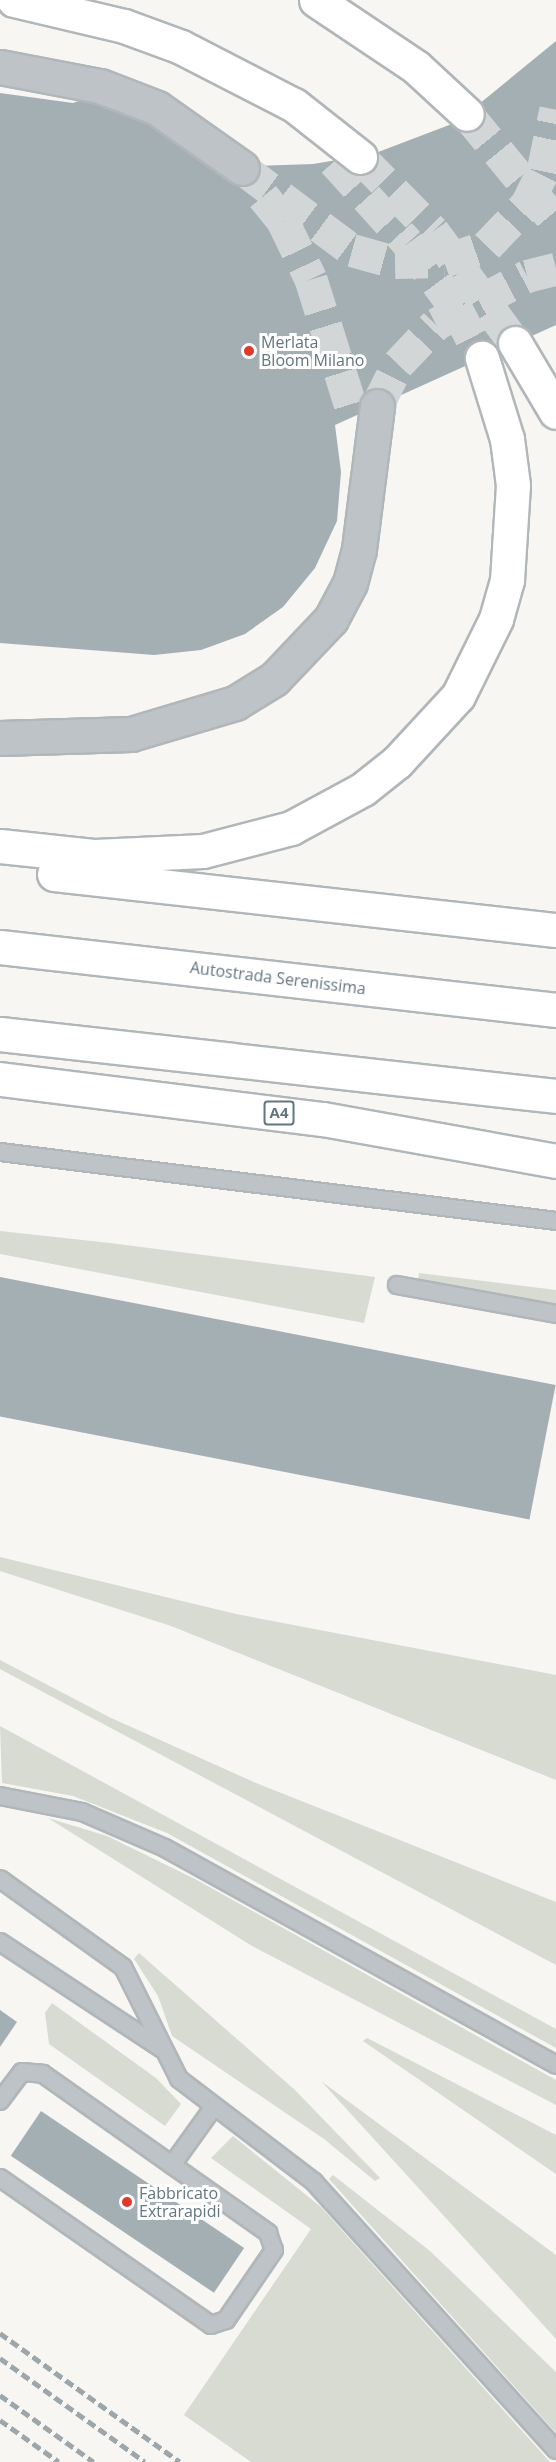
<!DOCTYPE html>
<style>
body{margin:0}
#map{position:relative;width:556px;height:2462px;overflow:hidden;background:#f7f6f3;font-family:"Open Sans",sans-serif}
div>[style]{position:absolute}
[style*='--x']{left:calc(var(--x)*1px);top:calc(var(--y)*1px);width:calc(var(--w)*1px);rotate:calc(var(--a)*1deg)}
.green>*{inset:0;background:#d7dbd2}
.building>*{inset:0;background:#a4afb3;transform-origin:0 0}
.street-tunnel>*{height:33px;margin-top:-16.5px;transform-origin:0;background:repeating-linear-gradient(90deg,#d2d6d6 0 33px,transparent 0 49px)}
.highway-tunnel>*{height:33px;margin-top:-16.5px;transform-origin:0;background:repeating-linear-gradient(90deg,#d2d6d6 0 33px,transparent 0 49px)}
.roads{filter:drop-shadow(2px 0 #b1b6b9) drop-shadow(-2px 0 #b1b6b9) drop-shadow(0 2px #b1b6b9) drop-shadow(0 -2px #b1b6b9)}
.lane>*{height:16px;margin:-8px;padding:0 8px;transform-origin:8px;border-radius:8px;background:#bdc3c6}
.street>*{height:33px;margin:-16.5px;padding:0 16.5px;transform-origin:16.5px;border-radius:16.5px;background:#bdc3c6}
.highway>*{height:33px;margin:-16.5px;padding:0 16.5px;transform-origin:16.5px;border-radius:16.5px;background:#fff}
.rail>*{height:4.5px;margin-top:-2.25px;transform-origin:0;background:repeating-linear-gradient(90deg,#9da6aa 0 9px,transparent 0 13.5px)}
.dots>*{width:16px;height:16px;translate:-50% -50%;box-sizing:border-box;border:3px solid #fff;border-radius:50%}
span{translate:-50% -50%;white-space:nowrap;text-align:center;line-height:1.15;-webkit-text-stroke:6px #fff;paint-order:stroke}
.shield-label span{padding:2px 4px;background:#fff;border:2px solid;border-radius:4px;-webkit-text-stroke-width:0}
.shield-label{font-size:15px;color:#62767e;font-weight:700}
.poi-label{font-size:16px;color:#62767e}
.left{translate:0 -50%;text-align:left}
.street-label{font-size:16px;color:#62767e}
</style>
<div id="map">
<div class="green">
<i style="clip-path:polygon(0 1231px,110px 1243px,375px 1277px,364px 1323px,0 1254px)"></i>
<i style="clip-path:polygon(419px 1273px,556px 1290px,556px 1304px,418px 1280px)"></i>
<i style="clip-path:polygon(0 1557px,236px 1614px,556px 1675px,556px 1780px,171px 1626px,0 1571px)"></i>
<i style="clip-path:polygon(0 1660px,109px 1717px,256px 1783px,556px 1902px,556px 1965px,0 1669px)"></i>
<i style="clip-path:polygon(0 1726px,556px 2029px,556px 2048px,167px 1833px,73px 1796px,2px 1783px)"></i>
<i style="clip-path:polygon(48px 1818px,107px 1836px,195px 1879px,556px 2080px,556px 2105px,252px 1946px)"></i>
<i style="clip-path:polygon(139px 1953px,295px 2090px,380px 2178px,375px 2181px,324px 2139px,172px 2036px,158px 1996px,134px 1959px)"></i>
<i style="clip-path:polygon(52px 2003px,156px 2078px,181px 2104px,165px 2126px,49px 2044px,45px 2013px)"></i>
<i style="clip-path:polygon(367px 2038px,556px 2135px,556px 2174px,363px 2041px)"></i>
<i style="clip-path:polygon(321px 2081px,556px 2255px,556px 2339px)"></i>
<i style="clip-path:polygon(233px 2136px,321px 2207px,550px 2462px,251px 2462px,184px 2415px,311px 2229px,211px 2158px)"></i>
<i style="clip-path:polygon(333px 2175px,430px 2251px,556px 2372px,556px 2433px,329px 2179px)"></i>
</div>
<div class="building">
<i style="clip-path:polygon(556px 41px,556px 325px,335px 425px,341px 472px,337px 521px,315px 568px,283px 607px,245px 634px,201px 650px,154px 655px,0 643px,0 93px,73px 103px,87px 98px,169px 132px,222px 167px,313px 164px,373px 154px,457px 122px)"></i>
<i style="left:0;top:1277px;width:566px;height:137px;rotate:11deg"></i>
<i style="clip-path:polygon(0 2010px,17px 2022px,0 2047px)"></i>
<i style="left:41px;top:2111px;width:245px;height:54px;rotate:34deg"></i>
</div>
<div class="street-tunnel">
<i style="--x:242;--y:168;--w:137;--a:36.7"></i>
<i style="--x:352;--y:250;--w:45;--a:15.6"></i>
<i style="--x:395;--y:262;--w:49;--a:-1.2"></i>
<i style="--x:444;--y:261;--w:46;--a:-19.2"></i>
<i style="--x:487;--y:246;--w:58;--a:-46.4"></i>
<i style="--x:527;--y:204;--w:37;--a:-64"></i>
<i style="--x:543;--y:171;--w:63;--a:-78.2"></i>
<i style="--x:263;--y:196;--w:32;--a:51"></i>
<i style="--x:283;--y:221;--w:64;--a:64.2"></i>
<i style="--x:311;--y:279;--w:144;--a:72.6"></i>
<i style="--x:377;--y:406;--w:47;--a:-63.4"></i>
<i style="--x:398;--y:364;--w:55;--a:-46.5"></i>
<i style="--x:436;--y:324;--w:103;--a:-27.8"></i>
<i style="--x:527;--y:276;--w:30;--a:-14"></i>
</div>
<div class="highway-tunnel">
<i style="--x:467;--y:114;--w:140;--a:50.5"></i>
<i style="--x:360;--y:157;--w:104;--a:45.4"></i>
<i style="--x:433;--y:231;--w:139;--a:53.8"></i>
<i style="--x:334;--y:161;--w:110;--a:47.9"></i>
<i style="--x:408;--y:243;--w:81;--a:53.6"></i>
<i style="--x:456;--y:308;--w:56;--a:62.5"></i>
</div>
<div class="roads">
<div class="lane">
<i style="--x:0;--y:1152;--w:560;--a:7.07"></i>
<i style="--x:397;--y:1285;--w:162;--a:10.3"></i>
<i style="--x:0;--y:1796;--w:84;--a:11"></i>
<i style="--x:82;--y:1812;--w:90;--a:23.4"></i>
<i style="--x:165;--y:1848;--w:447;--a:29"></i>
<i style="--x:0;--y:1879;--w:151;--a:35.6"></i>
<i style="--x:123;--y:1967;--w:125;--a:63.4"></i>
<i style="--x:179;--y:2079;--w:170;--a:37.3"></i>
<i style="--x:314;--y:2182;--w:361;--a:47.9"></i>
<i style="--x:0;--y:1942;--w:194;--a:33.4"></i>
<i style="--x:0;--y:2101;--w:36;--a:-53"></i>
<i style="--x:22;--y:2072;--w:21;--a:5"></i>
<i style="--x:43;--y:2074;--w:276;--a:35.2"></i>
<i style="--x:268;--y:2233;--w:18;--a:71"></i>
<i style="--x:274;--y:2250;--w:85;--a:124.4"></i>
<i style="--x:226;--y:2320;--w:16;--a:162"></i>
<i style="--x:211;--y:2325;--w:257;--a:-145.1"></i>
<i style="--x:172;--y:2165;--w:70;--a:-54.3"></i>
</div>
<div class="street">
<i style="--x:0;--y:67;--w:102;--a:10.8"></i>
<i style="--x:100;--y:86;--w:61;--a:21.1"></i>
<i style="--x:157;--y:108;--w:104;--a:35.2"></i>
<i style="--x:0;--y:738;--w:131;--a:-1.7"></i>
<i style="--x:131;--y:734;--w:109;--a:-16.6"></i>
<i style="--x:235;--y:703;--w:46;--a:-31.6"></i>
<i style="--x:274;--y:679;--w:83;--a:-46.5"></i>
<i style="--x:331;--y:619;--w:41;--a:-62.2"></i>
<i style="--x:350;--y:583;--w:35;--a:-75"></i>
<i style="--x:359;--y:549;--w:144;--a:-82.8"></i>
</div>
<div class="highway">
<i style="--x:14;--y:0;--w:113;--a:13.3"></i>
<i style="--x:124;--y:26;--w:61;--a:20.2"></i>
<i style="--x:181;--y:47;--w:127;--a:27.2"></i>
<i style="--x:294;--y:105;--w:84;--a:38.2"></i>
<i style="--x:316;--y:0;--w:120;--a:33.8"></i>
<i style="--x:416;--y:67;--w:69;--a:42.7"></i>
<i style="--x:515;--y:343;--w:80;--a:59.3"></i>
<i style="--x:0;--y:846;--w:96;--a:6"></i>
<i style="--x:95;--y:856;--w:108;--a:-2.7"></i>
<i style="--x:203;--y:851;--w:91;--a:-14.6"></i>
<i style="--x:291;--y:828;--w:82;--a:-28.4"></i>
<i style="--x:363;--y:789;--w:43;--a:-38.5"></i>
<i style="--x:397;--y:762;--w:90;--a:-47.3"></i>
<i style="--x:458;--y:696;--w:86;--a:-63.7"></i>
<i style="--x:496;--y:619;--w:41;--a:-74.2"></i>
<i style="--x:507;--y:580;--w:95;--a:-86.4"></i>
<i style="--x:513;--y:485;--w:46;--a:-97.4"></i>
<i style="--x:507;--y:439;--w:85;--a:-107.2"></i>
<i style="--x:54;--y:874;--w:505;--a:6.37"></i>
<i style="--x:0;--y:947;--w:560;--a:6.46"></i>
<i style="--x:0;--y:1034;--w:559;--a:6.36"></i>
<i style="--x:0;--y:1079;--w:325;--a:7.1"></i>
<i style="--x:323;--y:1119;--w:237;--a:10.2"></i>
</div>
</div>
<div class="rail">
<i style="--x:0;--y:2333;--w:221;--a:35.6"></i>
<i style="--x:0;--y:2358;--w:178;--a:35.6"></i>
<i style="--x:0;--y:2395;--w:115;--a:35.5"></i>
<i style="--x:0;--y:2420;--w:72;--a:35.4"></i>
</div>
<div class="dots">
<i style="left:249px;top:351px;background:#e13829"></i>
<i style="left:127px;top:2202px;background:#e13829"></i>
</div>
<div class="shield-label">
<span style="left:279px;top:1113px">A4</span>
</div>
<div class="poi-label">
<span class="left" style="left:261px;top:351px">Merlata<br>Bloom Milano</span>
<span class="left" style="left:139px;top:2202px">Fabbricato<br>Extrarapidi</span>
</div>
<div class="street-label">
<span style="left:278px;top:978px;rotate:7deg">Autostrada Serenissima</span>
</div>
</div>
